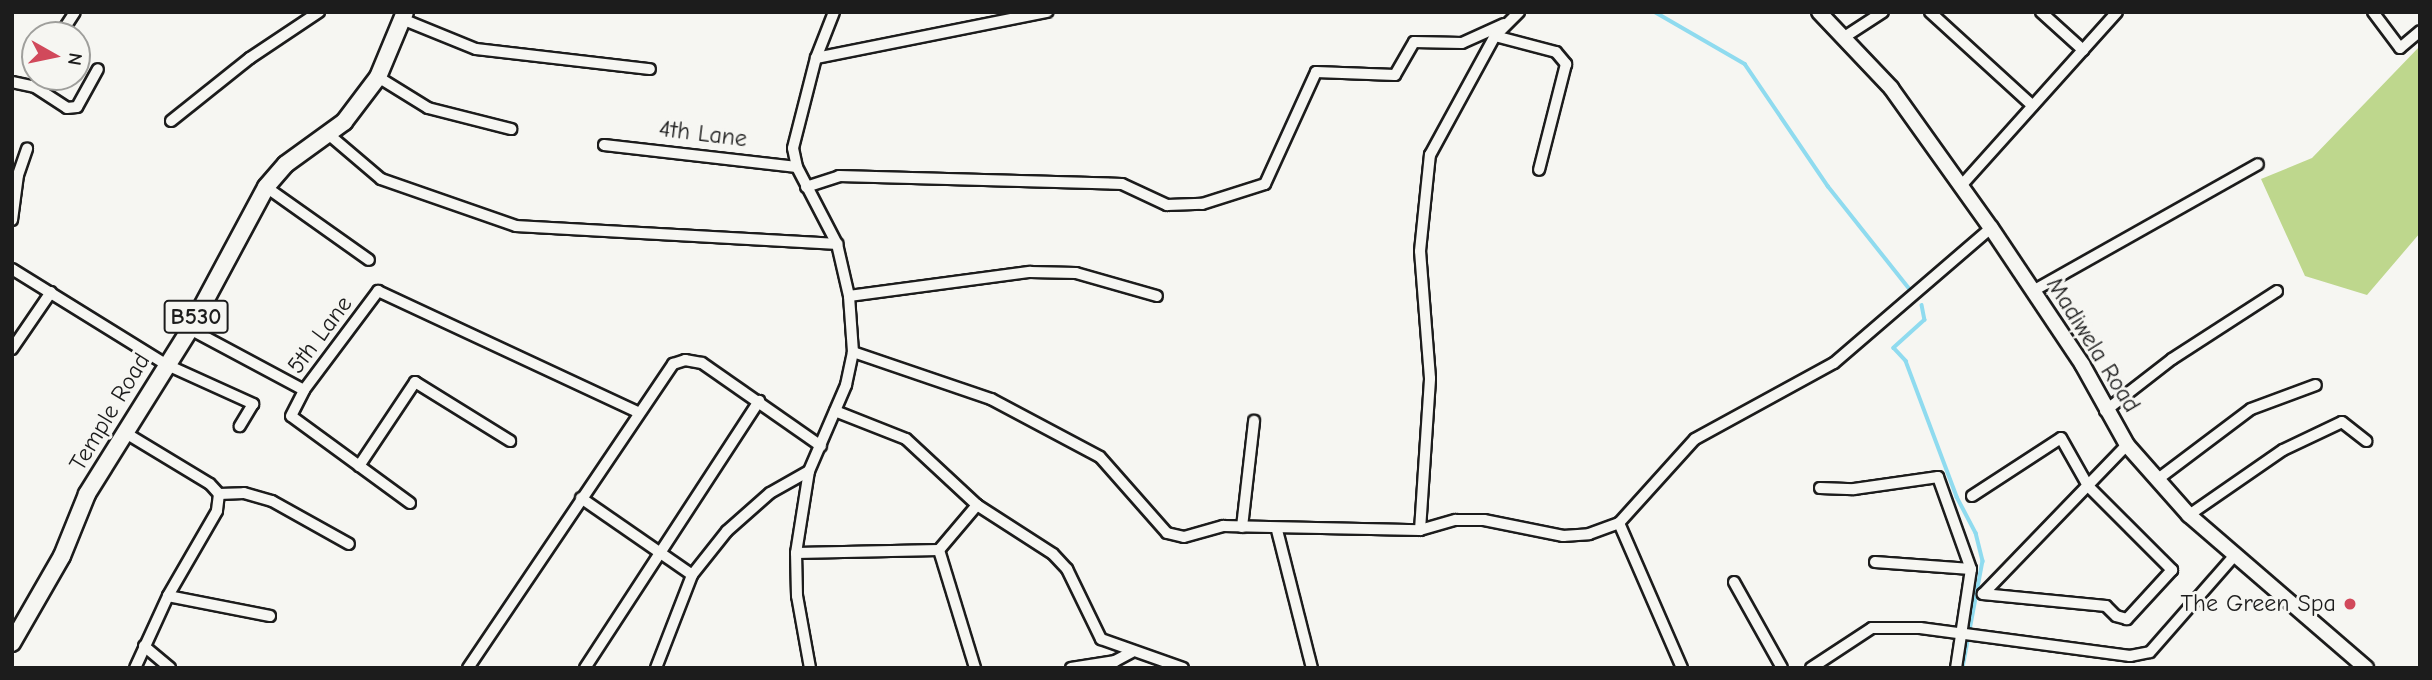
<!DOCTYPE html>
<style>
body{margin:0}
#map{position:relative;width:2432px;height:680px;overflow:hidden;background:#f6f6f2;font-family:"Comic Neue",sans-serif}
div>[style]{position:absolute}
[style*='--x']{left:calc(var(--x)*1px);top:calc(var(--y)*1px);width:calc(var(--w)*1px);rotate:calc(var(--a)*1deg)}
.green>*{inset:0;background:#bed78d}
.stream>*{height:3.5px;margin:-1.75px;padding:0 1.75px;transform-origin:1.75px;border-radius:1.75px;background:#8fdbef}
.roads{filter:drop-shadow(2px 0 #1c1c1c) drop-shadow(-2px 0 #1c1c1c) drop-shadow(0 2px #1c1c1c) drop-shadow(0 -2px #1c1c1c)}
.minor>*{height:10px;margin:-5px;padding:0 5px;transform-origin:5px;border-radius:5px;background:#f6f6f2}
.secondary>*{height:14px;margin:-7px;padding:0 7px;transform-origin:7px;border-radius:7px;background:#f6f6f2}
.primary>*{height:16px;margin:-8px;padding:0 8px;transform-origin:8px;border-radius:8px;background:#f6f6f2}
.dots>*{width:19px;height:19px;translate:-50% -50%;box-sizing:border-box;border:4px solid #f6f6f2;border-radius:50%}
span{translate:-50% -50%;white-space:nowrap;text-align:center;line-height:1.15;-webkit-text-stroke:6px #f6f6f2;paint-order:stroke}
.shield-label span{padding:2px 5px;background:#f6f6f2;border:2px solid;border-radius:5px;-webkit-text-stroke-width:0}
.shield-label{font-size:23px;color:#1c1c1c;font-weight:700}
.street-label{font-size:24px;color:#1c1c1c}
.poi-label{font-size:24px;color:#1c1c1c}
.right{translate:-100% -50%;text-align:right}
.frame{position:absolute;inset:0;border:14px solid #1c1c1c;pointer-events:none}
.north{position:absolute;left:21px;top:21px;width:70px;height:70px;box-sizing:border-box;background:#f6f6f2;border:2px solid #9f9f9c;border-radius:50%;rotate:99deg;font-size:19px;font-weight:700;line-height:28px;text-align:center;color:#1c1c1c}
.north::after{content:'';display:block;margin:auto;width:24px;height:32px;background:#d1495b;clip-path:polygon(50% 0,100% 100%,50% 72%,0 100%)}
</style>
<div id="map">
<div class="green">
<i style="clip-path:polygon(2420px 46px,2420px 233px,2367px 295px,2305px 276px,2261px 179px,2312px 158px)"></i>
</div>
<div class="stream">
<i style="--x:1655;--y:12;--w:104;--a:30"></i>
<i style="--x:1745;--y:64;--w:148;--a:55.8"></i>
<i style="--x:1828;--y:186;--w:135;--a:51.6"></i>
<i style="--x:1922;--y:305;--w:15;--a:79"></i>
<i style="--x:1925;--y:320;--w:42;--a:137.9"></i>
<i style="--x:1894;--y:348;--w:18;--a:47"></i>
<i style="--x:1906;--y:361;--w:145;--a:69.4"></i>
<i style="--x:1957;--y:497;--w:41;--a:62.2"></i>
<i style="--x:1976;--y:533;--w:29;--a:76"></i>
<i style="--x:1983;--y:561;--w:109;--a:100.6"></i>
</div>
<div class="roads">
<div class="minor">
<i style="--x:1930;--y:12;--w:139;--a:42.4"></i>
<i style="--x:2041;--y:12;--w:57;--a:42.1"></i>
<i style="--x:2373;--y:12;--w:45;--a:53.1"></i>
<i style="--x:2400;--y:48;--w:26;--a:-40"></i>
<i style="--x:402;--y:19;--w:80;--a:22.1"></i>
<i style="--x:476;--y:49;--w:175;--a:6.6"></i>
<i style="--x:60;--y:35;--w:27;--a:-57"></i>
<i style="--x:1495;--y:36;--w:63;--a:14.7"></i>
<i style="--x:1556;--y:52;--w:16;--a:50"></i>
<i style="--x:1566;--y:64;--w:109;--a:104.3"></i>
<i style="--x:1846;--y:36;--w:44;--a:-33"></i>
<i style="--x:816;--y:58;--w:236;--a:-11.3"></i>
<i style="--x:378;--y:77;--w:59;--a:31.8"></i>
<i style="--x:428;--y:108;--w:86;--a:14.2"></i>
<i style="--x:12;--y:82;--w:24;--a:12"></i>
<i style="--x:35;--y:87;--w:38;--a:33"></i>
<i style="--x:67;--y:108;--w:10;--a:-6"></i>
<i style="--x:77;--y:107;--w:43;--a:-61.1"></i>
<i style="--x:171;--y:121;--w:101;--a:-38.6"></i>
<i style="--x:250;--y:58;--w:83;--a:-33.7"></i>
<i style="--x:327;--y:133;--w:71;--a:40.4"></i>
<i style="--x:381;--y:179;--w:143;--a:19.2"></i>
<i style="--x:516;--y:226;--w:322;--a:3.2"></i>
<i style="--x:604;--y:145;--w:194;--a:6.5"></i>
<i style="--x:266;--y:187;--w:126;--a:35.3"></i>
<i style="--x:806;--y:187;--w:35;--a:-18"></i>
<i style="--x:839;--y:176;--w:283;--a:1.6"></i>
<i style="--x:1122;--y:184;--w:50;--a:25"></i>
<i style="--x:1167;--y:205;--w:35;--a:-2"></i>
<i style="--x:1202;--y:204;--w:66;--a:-17.6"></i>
<i style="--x:1265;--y:184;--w:123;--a:-65.5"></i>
<i style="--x:1316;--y:72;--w:79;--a:2.2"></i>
<i style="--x:1395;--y:75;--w:38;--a:-60"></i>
<i style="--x:1414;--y:42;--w:48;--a:1.2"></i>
<i style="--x:1462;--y:43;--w:46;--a:-24.3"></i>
<i style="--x:1960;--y:187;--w:235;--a:-48.1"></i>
<i style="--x:12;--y:220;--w:45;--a:-82.4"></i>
<i style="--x:18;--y:175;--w:28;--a:-71"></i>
<i style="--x:12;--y:269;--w:180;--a:31.8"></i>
<i style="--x:165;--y:364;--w:97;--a:24.4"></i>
<i style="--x:253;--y:404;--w:26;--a:121"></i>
<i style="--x:2033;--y:291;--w:258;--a:-29.4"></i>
<i style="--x:849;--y:296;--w:183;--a:-7.6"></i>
<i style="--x:1030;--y:272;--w:46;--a:1.2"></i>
<i style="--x:1076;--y:273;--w:84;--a:15.9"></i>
<i style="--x:190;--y:329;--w:129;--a:28.2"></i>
<i style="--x:12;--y:349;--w:69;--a:-55.6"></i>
<i style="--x:853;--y:352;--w:146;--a:18.8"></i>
<i style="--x:991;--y:399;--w:123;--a:28"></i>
<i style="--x:1100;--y:457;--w:101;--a:48.6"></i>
<i style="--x:1167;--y:533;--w:17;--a:13"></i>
<i style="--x:1184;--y:537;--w:41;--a:-15.8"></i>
<i style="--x:1223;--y:526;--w:197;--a:1.2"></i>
<i style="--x:1420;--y:530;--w:37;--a:-16"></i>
<i style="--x:1456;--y:520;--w:28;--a:0"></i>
<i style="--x:1484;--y:520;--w:81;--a:11.4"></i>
<i style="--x:1563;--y:536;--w:26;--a:-4"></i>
<i style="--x:1589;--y:534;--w:32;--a:-20"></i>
<i style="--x:1619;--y:523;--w:113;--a:-47.9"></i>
<i style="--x:1695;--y:439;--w:158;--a:-28.7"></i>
<i style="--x:1834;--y:363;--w:207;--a:-40.7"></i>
<i style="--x:835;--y:411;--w:76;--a:21.5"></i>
<i style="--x:906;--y:439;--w:97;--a:42.9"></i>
<i style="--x:977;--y:505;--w:90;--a:32.8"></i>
<i style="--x:1053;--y:554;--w:21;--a:47"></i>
<i style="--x:1067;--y:569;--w:78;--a:64.1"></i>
<i style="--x:1101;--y:639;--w:87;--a:19.5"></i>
<i style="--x:2105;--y:411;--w:85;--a:-37.8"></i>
<i style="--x:2172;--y:359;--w:125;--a:-32.9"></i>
<i style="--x:124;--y:432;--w:100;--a:31.2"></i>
<i style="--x:210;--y:484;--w:13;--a:48"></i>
<i style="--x:219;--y:494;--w:17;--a:97"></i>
<i style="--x:217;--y:511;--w:98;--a:120"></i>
<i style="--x:168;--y:596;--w:79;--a:114.6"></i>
<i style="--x:359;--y:466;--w:101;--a:-56.3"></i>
<i style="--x:415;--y:382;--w:112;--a:31.8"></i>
<i style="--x:2158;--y:479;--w:116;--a:-37"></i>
<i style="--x:2251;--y:409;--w:69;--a:-20.3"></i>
<i style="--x:1820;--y:488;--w:34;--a:2"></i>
<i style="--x:1854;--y:489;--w:85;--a:-8.1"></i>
<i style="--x:1938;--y:477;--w:98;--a:70.3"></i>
<i style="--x:1971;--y:569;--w:100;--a:98.6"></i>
<i style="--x:219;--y:494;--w:25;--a:-2"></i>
<i style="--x:244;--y:493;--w:29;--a:16"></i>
<i style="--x:272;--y:501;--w:88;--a:29.2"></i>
<i style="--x:1972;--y:496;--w:106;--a:-33.1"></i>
<i style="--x:2061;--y:438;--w:55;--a:60.6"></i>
<i style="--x:2088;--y:486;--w:119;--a:45"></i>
<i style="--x:2172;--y:570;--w:67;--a:132.6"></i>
<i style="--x:2127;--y:619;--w:11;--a:-165"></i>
<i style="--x:2116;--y:616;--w:14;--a:-135"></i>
<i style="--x:2106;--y:606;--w:124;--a:-174.4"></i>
<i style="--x:581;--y:498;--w:135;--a:34.7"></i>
<i style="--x:410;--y:503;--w:147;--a:-143.8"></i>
<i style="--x:291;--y:416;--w:29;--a:-63"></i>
<i style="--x:304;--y:390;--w:124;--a:-53.2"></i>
<i style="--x:378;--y:291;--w:287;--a:25"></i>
<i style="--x:2189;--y:515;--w:114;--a:-34.7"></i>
<i style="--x:2283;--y:450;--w:65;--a:-25.4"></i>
<i style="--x:2342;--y:422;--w:31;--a:38"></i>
<i style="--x:1619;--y:523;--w:158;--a:66.5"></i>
<i style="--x:1242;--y:527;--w:107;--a:-83.5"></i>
<i style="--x:1277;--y:530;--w:142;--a:75.8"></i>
<i style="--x:1420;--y:530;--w:152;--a:-86.2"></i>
<i style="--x:1430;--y:378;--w:127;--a:-94.5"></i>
<i style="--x:1420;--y:251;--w:97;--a:-84.1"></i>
<i style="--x:1430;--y:155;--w:136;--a:-61.4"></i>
<i style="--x:1495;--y:36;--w:34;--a:-45"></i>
<i style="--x:939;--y:550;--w:123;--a:73"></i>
<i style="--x:796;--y:553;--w:143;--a:-1.2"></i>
<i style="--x:939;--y:550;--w:59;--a:-49.8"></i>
<i style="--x:1875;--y:562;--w:96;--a:4.2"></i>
<i style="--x:1734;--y:582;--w:98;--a:60.8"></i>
<i style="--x:1983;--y:594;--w:207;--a:-46"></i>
<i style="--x:168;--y:596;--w:104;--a:11.1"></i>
<i style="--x:144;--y:646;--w:34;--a:40"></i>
<i style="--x:468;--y:668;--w:367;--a:-56"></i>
<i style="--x:673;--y:364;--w:13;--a:-18"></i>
<i style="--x:685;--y:360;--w:17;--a:10"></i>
<i style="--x:702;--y:363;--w:145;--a:34.9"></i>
<i style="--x:585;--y:668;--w:319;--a:-56.9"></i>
<i style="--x:656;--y:668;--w:100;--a:-68.8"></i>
<i style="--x:692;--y:575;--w:56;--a:-51.5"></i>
<i style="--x:727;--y:531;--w:57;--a:-41.5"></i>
<i style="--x:770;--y:493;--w:45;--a:-29.4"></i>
<i style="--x:810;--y:668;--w:73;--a:-100.2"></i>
<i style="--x:797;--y:596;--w:43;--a:-91.3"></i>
<i style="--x:796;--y:553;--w:83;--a:-81"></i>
<i style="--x:809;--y:471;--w:94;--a:-66.7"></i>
<i style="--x:846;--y:385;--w:34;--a:-78"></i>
<i style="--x:853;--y:352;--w:56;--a:-94.1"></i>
<i style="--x:849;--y:296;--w:53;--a:-103"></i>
<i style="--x:837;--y:244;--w:87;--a:-117.5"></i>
<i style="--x:797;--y:167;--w:19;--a:-102"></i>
<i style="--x:793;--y:148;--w:93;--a:-75.7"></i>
<i style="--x:816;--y:58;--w:49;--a:-68.6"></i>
<i style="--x:1071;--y:668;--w:45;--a:-9"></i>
<i style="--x:1115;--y:661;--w:19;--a:-28"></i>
<i style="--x:1811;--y:668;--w:73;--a:-33.3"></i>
<i style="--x:1872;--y:628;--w:48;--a:0"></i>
<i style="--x:1920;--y:628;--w:212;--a:7.6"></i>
<i style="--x:2130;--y:656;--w:20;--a:-11"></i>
<i style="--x:2150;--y:652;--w:128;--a:-48.8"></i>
</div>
<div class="secondary">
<i style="--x:1819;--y:12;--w:105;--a:46.5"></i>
<i style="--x:1891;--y:88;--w:172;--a:54.5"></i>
<i style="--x:1991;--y:228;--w:164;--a:56.2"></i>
<i style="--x:2082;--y:364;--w:93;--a:60.9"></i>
<i style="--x:2127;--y:445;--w:94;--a:48.5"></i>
<i style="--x:2189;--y:515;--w:234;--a:40.8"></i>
</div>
<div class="primary">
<i style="--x:12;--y:643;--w:100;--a:-60.1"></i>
<i style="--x:62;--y:556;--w:67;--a:-68"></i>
<i style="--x:87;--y:494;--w:195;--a:-58"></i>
<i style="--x:190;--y:329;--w:161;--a:-61.8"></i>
<i style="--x:266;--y:187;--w:30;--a:-49"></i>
<i style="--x:286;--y:164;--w:72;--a:-35.9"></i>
<i style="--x:344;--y:122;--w:56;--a:-52.9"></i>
<i style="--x:378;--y:77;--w:70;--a:-67.4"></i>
</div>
</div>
<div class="dots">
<i style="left:2350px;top:604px;background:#d1495b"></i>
</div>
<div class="shield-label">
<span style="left:196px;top:317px">B530</span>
</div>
<div class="street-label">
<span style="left:703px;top:134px;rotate:7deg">4th Lane</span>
<span style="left:320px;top:335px;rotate:-53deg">5th Lane</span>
<span style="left:2093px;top:345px;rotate:58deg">Madiwela Road</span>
<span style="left:110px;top:412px;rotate:-59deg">Temple Road</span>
</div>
<div class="poi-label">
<span class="right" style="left:2336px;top:604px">The Green Spa</span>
</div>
<div class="frame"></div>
<div class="north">N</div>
</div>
